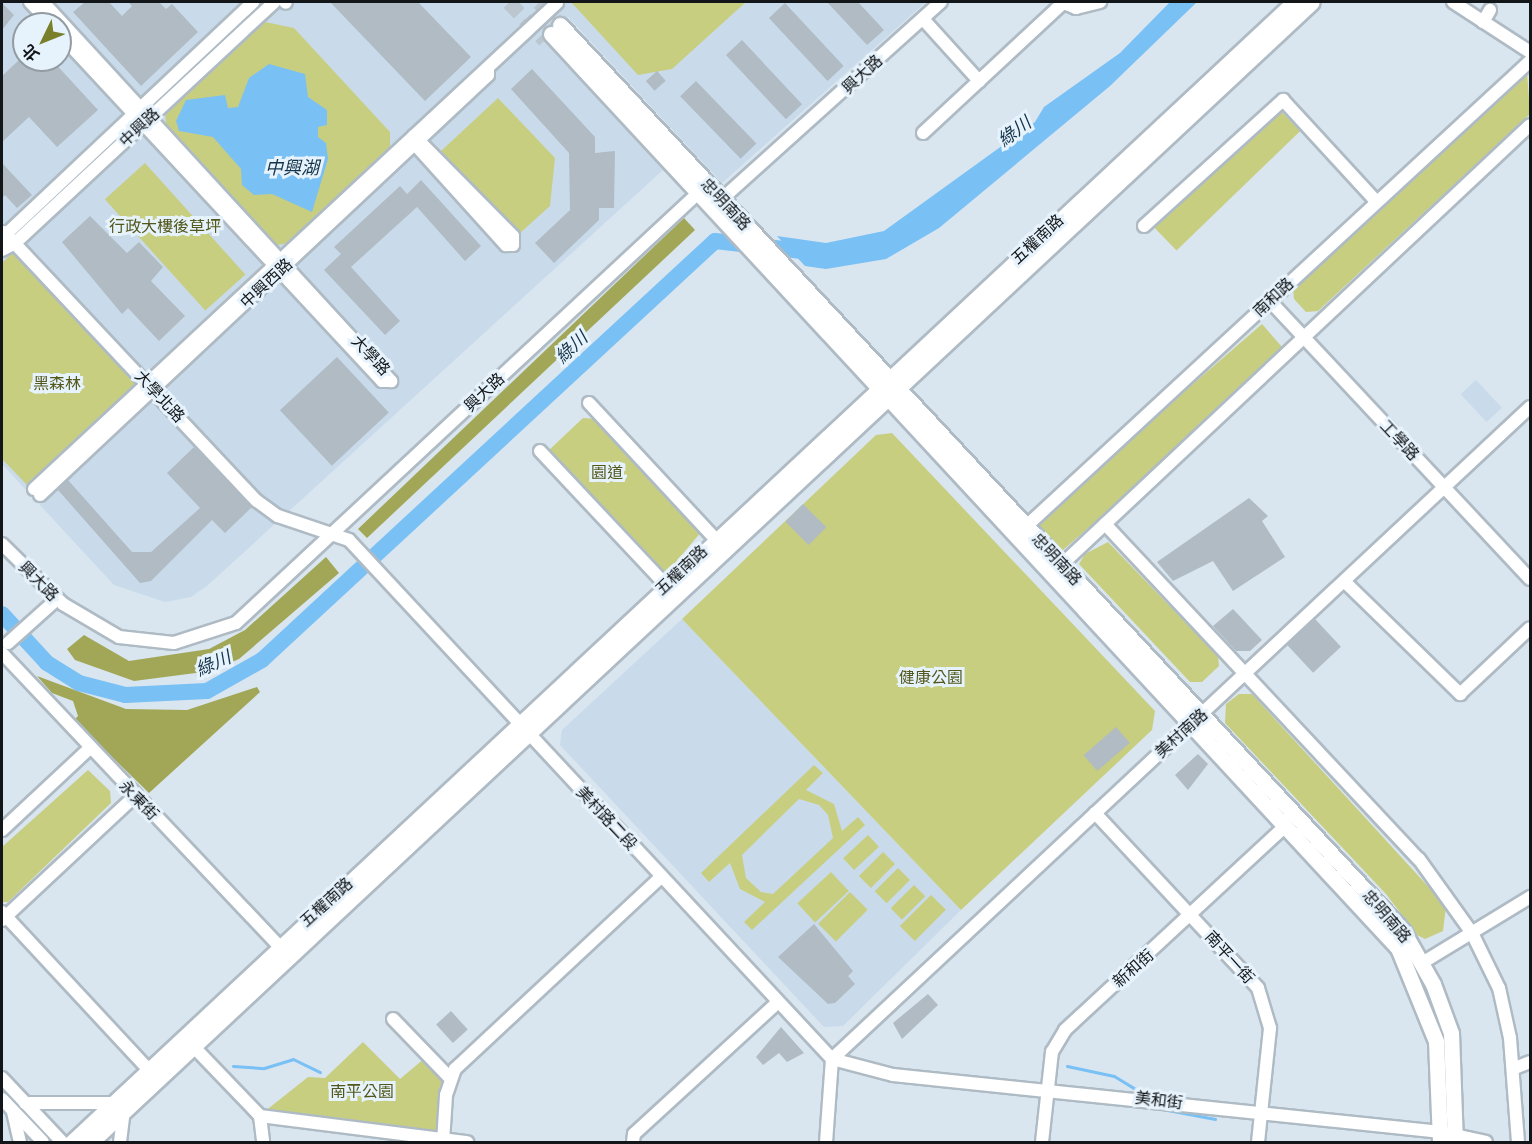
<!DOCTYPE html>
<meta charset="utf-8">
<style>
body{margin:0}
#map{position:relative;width:1532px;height:1144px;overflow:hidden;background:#d9e5ef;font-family:"Exo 2","Noto Sans TC",sans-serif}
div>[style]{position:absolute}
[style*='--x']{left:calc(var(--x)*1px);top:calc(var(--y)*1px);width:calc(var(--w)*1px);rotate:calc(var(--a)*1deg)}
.built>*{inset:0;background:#c9dbea;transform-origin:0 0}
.green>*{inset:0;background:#c8ce80;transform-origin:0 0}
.forest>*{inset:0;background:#a2a757}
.water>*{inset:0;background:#79c0f5}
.stream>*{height:3px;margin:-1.5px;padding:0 1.5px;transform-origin:1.5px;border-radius:1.5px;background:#79c0f5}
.river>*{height:16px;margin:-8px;padding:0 8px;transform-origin:8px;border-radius:8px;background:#79c0f5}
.building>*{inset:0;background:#b0bbc4;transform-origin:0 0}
.major-tunnel>*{height:15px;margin-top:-7.5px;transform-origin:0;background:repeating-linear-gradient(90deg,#bbc6cf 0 15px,transparent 0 23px)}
.roads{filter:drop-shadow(2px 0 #afbbc4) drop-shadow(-2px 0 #afbbc4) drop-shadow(0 2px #afbbc4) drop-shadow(0 -2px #afbbc4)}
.minor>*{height:12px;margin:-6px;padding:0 6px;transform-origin:6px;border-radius:6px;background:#fff}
.major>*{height:15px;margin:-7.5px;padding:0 7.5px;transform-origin:7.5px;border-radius:7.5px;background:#fff}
span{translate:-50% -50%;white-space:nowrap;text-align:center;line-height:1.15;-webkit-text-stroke:6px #e7f3fc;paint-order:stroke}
.street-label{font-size:16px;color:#121619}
.park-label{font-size:16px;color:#53571b}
.water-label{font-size:18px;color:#143349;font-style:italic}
.frame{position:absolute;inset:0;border:3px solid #121619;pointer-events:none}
.north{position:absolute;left:12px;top:12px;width:60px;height:60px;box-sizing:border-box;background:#e7f3fc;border:2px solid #929ba1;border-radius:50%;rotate:227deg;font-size:16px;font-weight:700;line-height:24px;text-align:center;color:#121619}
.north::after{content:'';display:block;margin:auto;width:21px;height:27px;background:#7a7f29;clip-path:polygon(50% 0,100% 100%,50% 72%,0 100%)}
</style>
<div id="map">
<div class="built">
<i style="clip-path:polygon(evenodd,2px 2px,926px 2px,722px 183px,568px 17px,544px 41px,663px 170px,208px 585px,191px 597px,165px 602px,114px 585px,2px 464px,2px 2px,24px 24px,60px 24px,60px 60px,24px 60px,24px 24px)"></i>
<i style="left:1476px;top:380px;width:38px;height:21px;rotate:47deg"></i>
<i style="clip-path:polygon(682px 619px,961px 910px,843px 1026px,824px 1027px,560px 745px,562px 730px)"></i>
</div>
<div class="green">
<i style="clip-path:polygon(571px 2px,746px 2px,672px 69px,638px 75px)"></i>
<i style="clip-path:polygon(265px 22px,294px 28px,390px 132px,390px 148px,289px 243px,272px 246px,167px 134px,165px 112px)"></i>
<i style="clip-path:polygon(1527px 71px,1530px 114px,1318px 311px,1306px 312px,1294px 299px,1293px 287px)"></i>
<i style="clip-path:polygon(498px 98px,555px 158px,550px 206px,519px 234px,441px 151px)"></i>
<i style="left:1278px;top:108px;width:32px;height:172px;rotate:46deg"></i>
<i style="left:145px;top:163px;width:150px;height:54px;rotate:48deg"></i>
<i style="clip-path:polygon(13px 252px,137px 385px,29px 487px,2px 459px,2px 263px)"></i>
<i style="left:1262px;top:324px;width:40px;height:303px;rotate:49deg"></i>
<i style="clip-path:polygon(583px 418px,597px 419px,702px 531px,669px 570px,662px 572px,547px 452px)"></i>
<i style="clip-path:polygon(892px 433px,1155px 711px,1152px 730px,961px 910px,682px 619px,876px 435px)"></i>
<i style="clip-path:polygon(1108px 542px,1218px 656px,1219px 666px,1202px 682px,1190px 682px,1079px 564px,1085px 554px)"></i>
<i style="clip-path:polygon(1239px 694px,1252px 694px,1446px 906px,1443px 931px,1425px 939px,1417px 935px,1386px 894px,1225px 723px,1226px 704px)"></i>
<i style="clip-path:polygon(evenodd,814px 765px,823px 773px,806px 790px,834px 804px,842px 831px,858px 817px,865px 825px,752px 930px,744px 922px,765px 902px,740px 889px,730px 863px,709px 882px,701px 873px,814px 765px,799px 799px,819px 805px,828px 815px,833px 838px,773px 894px,761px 892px,746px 878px,742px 855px,799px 799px)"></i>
<i style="clip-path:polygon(88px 770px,110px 791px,111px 803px,8px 902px,2px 902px,2px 847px)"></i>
<i style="left:868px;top:835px;width:16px;height:34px;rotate:47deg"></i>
<i style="left:883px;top:852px;width:17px;height:34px;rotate:45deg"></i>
<i style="left:898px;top:868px;width:17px;height:33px;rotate:45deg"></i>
<i style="left:831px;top:872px;width:26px;height:46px;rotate:47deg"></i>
<i style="left:914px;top:885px;width:16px;height:33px;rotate:45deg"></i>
<i style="left:850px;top:892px;width:25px;height:45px;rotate:45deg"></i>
<i style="left:931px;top:895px;width:21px;height:44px;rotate:45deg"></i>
<i style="clip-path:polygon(363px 1042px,400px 1079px,425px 1058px,442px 1075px,439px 1136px,264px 1112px,308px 1077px,325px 1078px)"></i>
</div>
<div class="forest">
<i style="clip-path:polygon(684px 218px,695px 230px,367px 538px,358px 529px)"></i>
<i style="clip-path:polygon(326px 557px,339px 573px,239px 659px,211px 671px,134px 681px,75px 660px,67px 649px,84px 635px,129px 661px,209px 649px,245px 630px)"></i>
<i style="clip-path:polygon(37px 676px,126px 709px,187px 710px,257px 687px,260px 692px,149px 793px,74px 720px,78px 716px,73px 701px,52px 693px)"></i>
</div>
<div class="water">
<i style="clip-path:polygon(1170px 2px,1197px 2px,1110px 86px,939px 228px,886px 259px,826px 269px,805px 266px,777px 236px,826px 243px,884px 231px,1035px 122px,1044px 107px,1120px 53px)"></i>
<i style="clip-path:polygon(269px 64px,305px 74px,308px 97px,327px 110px,327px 125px,318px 127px,318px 137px,326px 143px,328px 159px,312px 212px,272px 194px,254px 195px,242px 185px,241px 169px,213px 137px,179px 131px,176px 121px,186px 100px,225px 95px,228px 108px,238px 107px,249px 78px)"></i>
</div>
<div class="stream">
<i style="--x:233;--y:1066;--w:31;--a:4"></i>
<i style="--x:264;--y:1068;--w:30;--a:-17"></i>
<i style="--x:293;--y:1059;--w:30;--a:26"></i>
<i style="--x:1067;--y:1066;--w:48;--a:12"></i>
<i style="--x:1114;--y:1076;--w:42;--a:31.4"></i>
<i style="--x:1162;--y:1109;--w:54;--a:10.7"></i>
</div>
<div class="river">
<i style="--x:2;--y:614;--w:67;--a:47.4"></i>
<i style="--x:47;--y:663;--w:38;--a:32"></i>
<i style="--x:79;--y:683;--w:48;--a:14.6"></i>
<i style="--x:125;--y:695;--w:82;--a:-2.8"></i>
<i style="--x:207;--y:691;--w:63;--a:-29.4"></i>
<i style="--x:262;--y:660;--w:617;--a:-42.77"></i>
<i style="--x:715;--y:241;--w:96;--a:6.6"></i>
</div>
<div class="building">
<i style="clip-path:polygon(85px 2px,109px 2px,122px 16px,132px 6px,128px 2px,159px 2px,166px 9px,172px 4px,198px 32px,141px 86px,73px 12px)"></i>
<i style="clip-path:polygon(330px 2px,418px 2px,471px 57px,425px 101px)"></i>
<i style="clip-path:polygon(827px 2px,858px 2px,884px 30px,867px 45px)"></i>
<i style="clip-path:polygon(2px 3px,14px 15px,2px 30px)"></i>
<i style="left:785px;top:3px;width:86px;height:22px;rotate:47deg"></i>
<i style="left:742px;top:40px;width:88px;height:22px;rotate:47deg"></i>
<i style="clip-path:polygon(19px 60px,52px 60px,98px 110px,57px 147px,29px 117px,2px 142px,2px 76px)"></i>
<i style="clip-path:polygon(532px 69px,595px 137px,595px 153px,615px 151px,614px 208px,599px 208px,599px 220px,554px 263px,535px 243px,570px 210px,569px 153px,511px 89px)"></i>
<i style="left:657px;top:71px;width:13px;height:15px;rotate:48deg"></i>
<i style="left:696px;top:81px;width:87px;height:22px;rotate:46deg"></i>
<i style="clip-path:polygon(2px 163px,32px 195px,17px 208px,5px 195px,2px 198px)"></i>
<i style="clip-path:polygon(421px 180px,481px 246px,465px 261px,417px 207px,351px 267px,400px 321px,385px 335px,324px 270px,341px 254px,334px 247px,400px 186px,407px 194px)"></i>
<i style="clip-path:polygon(90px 216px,127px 253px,139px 242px,163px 267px,151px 281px,185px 316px,159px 341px,128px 308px,122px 314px,62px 242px)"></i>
<i style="left:337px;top:357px;width:76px;height:78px;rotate:47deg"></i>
<i style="clip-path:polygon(194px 447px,252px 507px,225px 533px,212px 520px,151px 581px,140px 583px,58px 490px,68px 480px,132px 552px,151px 552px,200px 508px,167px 473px)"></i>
<i style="clip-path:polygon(1249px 498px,1268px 516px,1262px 521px,1285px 557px,1233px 591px,1213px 561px,1173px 581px,1157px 562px)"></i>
<i style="left:803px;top:504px;width:33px;height:25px;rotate:45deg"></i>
<i style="clip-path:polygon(1233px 609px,1262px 640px,1250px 651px,1236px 651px,1213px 626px)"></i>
<i style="left:1315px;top:619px;width:38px;height:38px;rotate:47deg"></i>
<i style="left:1116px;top:727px;width:21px;height:43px;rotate:49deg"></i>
<i style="clip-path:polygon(1198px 754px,1208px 764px,1188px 790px,1175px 775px)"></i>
<i style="clip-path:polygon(814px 924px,853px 971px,848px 976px,855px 984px,835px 1003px,828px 1004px,778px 957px)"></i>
<i style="clip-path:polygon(928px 994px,938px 1005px,902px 1039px,893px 1023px)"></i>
<i style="left:451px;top:1011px;width:25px;height:20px;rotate:48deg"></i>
<i style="clip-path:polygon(781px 1027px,804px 1053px,787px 1062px,779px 1053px,763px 1065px,756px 1057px)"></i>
</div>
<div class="major-tunnel">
<i style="--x:509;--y:2;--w:52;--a:46.5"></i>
<i style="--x:539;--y:2;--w:31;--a:48"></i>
</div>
<div class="roads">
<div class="minor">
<i style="--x:30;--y:2;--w:30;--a:46"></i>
<i style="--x:43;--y:2;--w:515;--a:47.44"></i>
<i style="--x:391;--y:381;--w:9;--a:180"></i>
<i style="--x:382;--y:381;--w:473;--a:-132.9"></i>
<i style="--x:285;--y:2;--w:1;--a:45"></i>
<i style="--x:1453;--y:2;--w:92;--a:33"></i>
<i style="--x:923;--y:19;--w:84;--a:47.9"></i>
<i style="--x:1483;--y:22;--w:14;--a:-60"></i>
<i style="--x:923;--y:133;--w:191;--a:-42.9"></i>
<i style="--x:1063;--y:3;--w:14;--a:21"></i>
<i style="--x:1076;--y:8;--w:25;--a:-14"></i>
<i style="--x:411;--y:140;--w:142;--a:47.9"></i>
<i style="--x:506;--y:245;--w:7;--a:0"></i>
<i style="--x:513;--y:245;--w:9;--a:-90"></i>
<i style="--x:513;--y:236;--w:141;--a:-134.7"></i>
<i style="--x:1144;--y:226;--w:188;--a:-42.2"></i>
<i style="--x:1283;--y:100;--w:137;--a:47.4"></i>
<i style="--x:4;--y:232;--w:369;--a:46.8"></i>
<i style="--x:257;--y:501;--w:26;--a:36"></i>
<i style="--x:278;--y:516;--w:75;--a:18.7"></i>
<i style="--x:349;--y:540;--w:709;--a:47.06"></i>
<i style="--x:832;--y:1059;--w:83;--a:94.1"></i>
<i style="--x:2;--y:238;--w:345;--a:-43.2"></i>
<i style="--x:2;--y:250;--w:15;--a:-28"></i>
<i style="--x:15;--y:243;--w:354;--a:-42.9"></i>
<i style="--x:1269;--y:300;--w:382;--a:46.9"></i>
<i style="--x:589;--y:403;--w:197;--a:47.1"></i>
<i style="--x:540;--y:451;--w:184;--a:46.8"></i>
<i style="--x:34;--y:489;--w:714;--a:-42.9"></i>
<i style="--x:40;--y:495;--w:614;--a:-43.15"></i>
<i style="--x:488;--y:75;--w:7;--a:-90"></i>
<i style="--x:1105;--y:524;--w:459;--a:46.9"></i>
<i style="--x:1419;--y:859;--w:91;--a:54.4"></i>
<i style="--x:1472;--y:933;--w:61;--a:63.9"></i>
<i style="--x:1499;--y:988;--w:51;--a:77.6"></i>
<i style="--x:1510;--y:1038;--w:104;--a:85.6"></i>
<i style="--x:1020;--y:532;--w:694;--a:-42.72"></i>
<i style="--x:2;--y:544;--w:86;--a:44.5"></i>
<i style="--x:63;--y:604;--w:65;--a:30.5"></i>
<i style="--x:119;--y:637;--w:55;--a:6.2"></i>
<i style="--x:174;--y:643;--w:65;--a:-17.9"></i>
<i style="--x:236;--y:623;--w:630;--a:-42.94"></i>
<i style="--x:697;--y:194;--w:26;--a:9"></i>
<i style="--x:723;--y:198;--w:293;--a:-42"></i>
<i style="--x:1056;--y:570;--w:650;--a:-43.19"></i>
<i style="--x:1345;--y:582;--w:161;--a:44.2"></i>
<i style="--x:1460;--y:694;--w:96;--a:-43.3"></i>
<i style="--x:8;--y:643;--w:66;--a:-41.9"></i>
<i style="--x:2;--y:653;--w:402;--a:46.6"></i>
<i style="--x:1095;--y:813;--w:239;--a:47"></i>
<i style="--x:1258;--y:988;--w:42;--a:73.3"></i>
<i style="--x:1270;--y:1028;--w:115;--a:96"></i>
<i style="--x:2;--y:830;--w:120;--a:-43"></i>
<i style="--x:2;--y:912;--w:213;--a:47.1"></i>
<i style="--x:2;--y:920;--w:182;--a:-43"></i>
<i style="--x:1422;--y:963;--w:127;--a:-31.4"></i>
<i style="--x:393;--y:1019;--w:81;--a:46"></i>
<i style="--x:192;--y:1045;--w:98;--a:46.2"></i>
<i style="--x:260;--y:1116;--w:209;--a:7.2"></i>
<i style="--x:832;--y:1059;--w:955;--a:-43.05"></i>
<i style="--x:832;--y:1059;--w:63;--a:14.7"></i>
<i style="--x:893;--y:1075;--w:551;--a:5.94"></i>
<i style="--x:1441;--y:1132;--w:46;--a:12.5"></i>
<i style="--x:1515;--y:1068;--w:16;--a:-22"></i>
<i style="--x:2;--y:1078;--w:88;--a:46.8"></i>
<i style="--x:2;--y:1099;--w:59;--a:46.4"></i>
<i style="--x:25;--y:1103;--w:85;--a:0"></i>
<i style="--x:13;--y:1112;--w:31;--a:77"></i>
<i style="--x:260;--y:1116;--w:26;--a:83"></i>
<i style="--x:120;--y:1142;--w:33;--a:-83"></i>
<i style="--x:443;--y:1142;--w:47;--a:-86.3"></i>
<i style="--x:446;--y:1095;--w:28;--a:-71"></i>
<i style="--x:455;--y:1069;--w:282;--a:-43"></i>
<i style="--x:633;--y:1142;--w:8;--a:-83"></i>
<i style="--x:634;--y:1134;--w:195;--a:-42.5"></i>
<i style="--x:1042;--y:1142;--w:91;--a:-83.7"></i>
<i style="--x:1052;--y:1052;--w:26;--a:-59"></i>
<i style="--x:1065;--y:1030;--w:301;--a:-42.8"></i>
</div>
<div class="major">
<i style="--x:560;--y:25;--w:1238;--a:47.06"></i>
<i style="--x:1403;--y:931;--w:61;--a:60.5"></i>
<i style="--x:1433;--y:984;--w:52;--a:69.8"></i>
<i style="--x:1451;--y:1033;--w:109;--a:87.9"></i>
<i style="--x:551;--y:34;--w:1246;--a:47.18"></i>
<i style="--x:1398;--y:948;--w:100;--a:67.8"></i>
<i style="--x:1436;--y:1041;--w:101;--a:87.7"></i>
<i style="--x:72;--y:1142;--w:1671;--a:-43.01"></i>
<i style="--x:91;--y:1142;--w:1670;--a:-43.04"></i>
</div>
</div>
<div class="street-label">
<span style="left:862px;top:74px;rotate:-43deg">興大路</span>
<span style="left:139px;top:127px;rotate:-43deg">中興路</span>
<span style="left:726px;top:204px;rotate:47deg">忠明南路</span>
<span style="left:1037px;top:239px;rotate:-43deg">五權南路</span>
<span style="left:266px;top:283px;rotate:-43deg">中興西路</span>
<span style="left:1273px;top:297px;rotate:-43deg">南和路</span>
<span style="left:371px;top:355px;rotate:47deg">大學路</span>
<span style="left:484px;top:392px;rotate:-43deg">興大路</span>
<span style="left:160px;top:396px;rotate:47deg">大學北路</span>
<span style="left:1400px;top:440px;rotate:47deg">工學路</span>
<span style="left:1057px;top:559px;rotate:47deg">忠明南路</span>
<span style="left:681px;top:570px;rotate:-43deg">五權南路</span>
<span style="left:39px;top:581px;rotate:45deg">興大路</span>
<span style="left:1181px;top:733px;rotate:-42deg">美村南路</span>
<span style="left:139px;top:800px;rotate:46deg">永東街</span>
<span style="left:607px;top:818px;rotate:47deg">美村路二段</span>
<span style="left:326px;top:902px;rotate:-42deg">五權南路</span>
<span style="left:1387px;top:916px;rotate:49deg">忠明南路</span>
<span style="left:1230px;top:957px;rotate:48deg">南平一街</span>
<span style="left:1133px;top:968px;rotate:-41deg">新和街</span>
<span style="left:1159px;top:1100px;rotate:7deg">美和街</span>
</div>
<div class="park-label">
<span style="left:165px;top:226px">行政大樓後草坪</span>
<span style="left:57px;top:383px">黑森林</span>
<span style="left:607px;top:472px">園道</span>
<span style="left:931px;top:677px">健康公園</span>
<span style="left:362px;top:1091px">南平公園</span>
</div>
<div class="water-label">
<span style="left:1014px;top:131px;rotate:-37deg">綠川</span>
<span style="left:292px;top:167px">中興湖</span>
<span style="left:571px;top:347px;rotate:-43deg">綠川</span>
<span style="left:213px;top:663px;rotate:-24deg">綠川</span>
</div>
<div class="frame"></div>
<div class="north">北</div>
</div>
